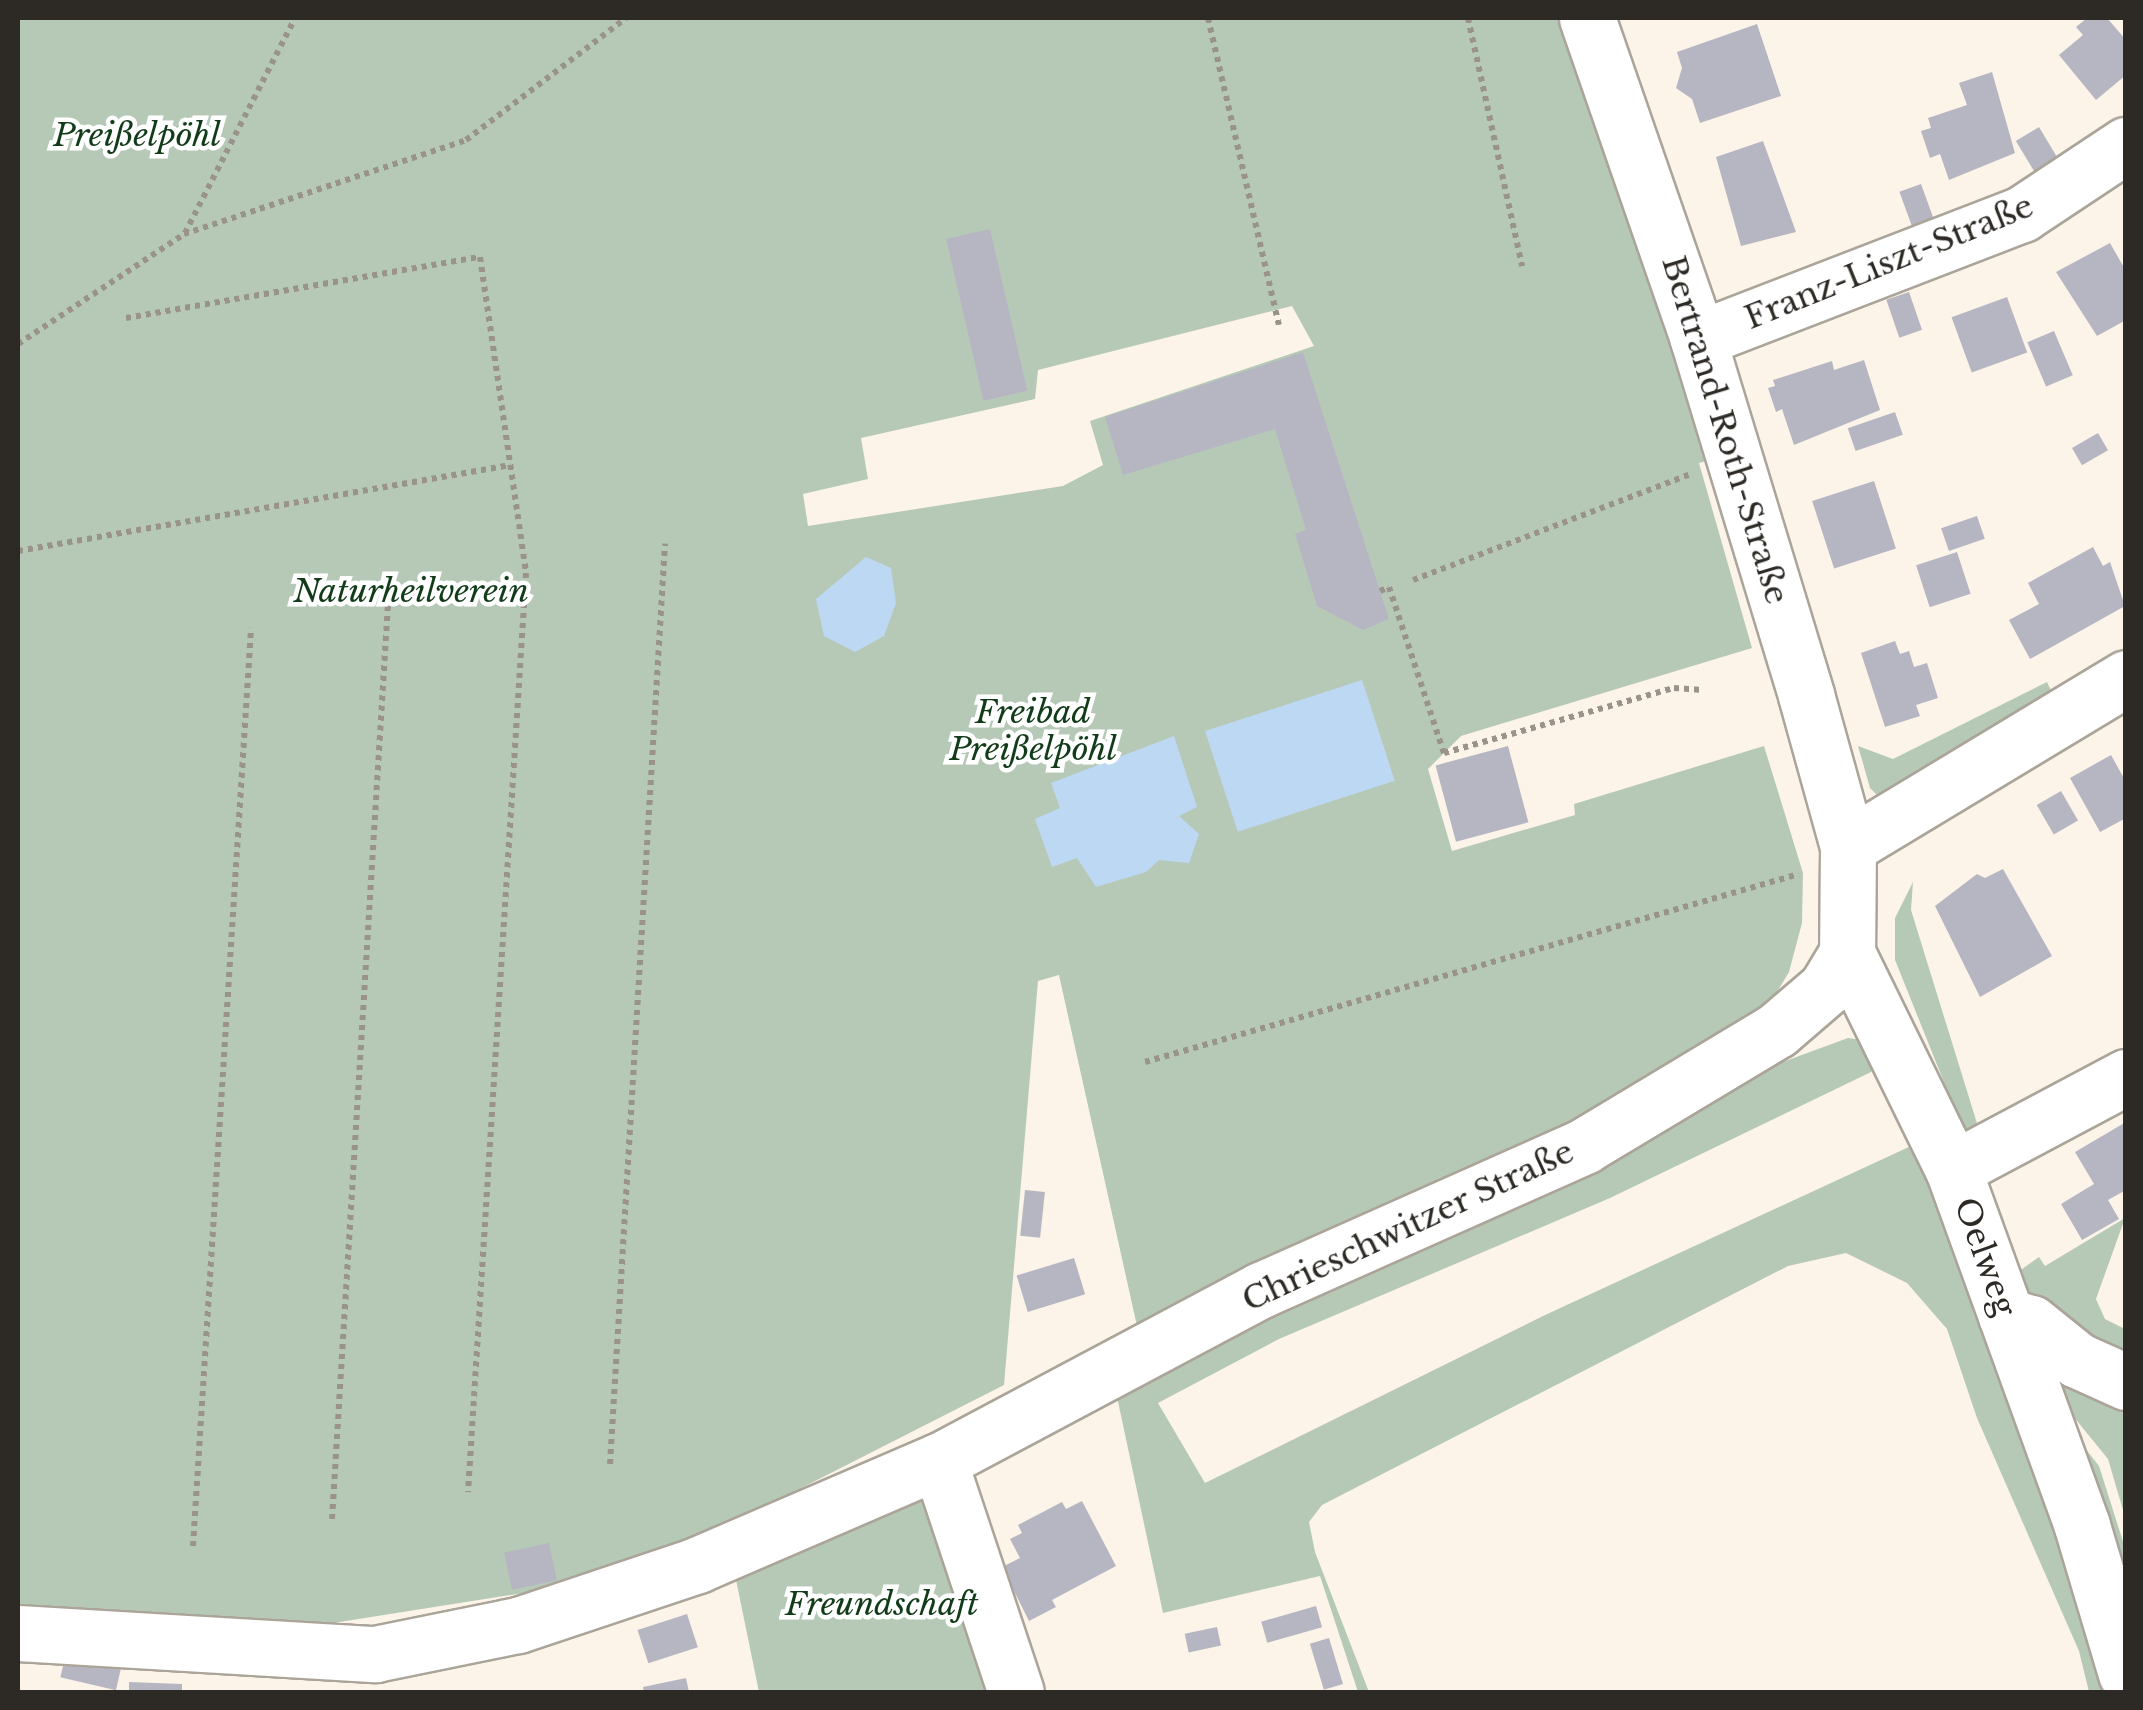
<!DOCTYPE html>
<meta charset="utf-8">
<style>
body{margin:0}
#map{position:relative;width:2143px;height:1710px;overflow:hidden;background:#fcf4e8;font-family:"Libre Baskerville",serif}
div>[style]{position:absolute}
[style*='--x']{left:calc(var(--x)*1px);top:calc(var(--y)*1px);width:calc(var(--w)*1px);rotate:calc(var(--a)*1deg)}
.green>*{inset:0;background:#b6c9b7}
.water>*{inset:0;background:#bdd8f3;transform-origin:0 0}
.building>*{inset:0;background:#b6b6c3;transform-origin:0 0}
.path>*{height:6px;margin-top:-3px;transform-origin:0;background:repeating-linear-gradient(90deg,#99938b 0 5px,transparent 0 10px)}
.roads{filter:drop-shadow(2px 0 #aba499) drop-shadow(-2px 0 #aba499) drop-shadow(0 2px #aba499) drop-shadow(0 -2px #aba499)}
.minor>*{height:55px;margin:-27.5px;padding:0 27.5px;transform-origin:27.5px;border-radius:27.5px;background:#fff}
span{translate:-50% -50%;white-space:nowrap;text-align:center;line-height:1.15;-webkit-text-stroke:9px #fff;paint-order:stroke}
.park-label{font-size:32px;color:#123c19;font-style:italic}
.street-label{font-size:32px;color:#2d2a26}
.frame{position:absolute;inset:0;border:20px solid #2d2a26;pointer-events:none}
</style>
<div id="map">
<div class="green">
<i style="clip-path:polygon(evenodd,18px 18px,1571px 18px,1718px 458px,1699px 463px,1752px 648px,1461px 736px,1428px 769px,1452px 851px,1575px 815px,1574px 804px,1764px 746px,1803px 873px,1802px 923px,1789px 972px,1763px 1015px,1591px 1132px,1137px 1326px,1059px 975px,1038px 981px,1004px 1385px,711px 1534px,561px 1587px,327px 1624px,18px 1610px,18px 18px,1292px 306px,1314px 346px,1090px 421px,1103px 465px,1063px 486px,808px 526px,803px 494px,868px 479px,861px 438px,1035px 399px,1038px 370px,1292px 306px)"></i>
<i style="clip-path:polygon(2047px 682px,2053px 695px,1879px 797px,1870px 788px,1858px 746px,1893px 759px)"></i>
<i style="clip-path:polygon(1913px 882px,1911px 910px,1980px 1133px,1968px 1142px,1895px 960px,1895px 918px)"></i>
<i style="clip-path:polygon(1848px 1038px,1870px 1041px,1879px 1061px,1871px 1072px,1610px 1198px,1279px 1339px,1158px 1403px,1205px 1483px,1543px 1316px,1911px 1146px,1925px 1152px,2121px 1692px,2089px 1692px,2079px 1651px,1977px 1418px,1947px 1329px,1907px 1283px,1846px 1253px,1788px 1266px,1322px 1505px,1309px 1522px,1315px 1552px,1369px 1692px,1358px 1692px,1320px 1576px,1163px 1613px,1113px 1378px,1548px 1187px,1772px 1066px)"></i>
<i style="clip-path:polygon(2125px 1218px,2096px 1299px,2105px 1319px,2125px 1329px,2125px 1372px,2041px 1317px,2018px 1272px,2039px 1257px,2045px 1266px)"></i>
<i style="clip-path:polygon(2047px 1349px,2125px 1392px,2125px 1517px,2108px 1459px,2073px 1416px)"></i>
<i style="clip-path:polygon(2069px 1428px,2099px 1466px,2125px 1548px,2125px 1598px)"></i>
<i style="clip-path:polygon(937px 1485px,1001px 1692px,759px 1692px,735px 1575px)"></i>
</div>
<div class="water">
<i style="clip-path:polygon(866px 557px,891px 568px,896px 603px,884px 636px,855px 652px,824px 636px,816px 599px)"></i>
<i style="left:1362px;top:680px;width:106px;height:165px;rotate:72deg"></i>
<i style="clip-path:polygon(1174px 736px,1197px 807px,1179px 816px,1199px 834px,1189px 863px,1159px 860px,1146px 872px,1096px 887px,1077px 858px,1052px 867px,1035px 819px,1060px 808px,1051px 783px)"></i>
</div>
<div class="building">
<i style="clip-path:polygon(2087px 18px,2107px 18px,2126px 40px,2126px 75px,2096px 100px,2059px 55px,2083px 35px,2076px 27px)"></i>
<i style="clip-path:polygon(1757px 24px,1781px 96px,1700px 123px,1692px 99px,1676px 88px,1682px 68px,1677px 52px)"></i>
<i style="clip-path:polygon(1992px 72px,2015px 153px,1949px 180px,1940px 154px,1930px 158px,1921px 131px,1931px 128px,1928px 118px,1967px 105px,1959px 83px)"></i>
<i style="left:2039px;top:127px;width:41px;height:27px;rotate:59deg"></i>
<i style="clip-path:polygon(1763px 141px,1796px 232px,1741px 246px,1716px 157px)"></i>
<i style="left:1921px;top:184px;width:38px;height:23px;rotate:70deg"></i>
<i style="left:990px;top:229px;width:166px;height:45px;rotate:77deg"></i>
<i style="clip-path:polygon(2110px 243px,2126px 271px,2126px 320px,2097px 336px,2056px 272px)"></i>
<i style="left:1909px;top:292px;width:40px;height:24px;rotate:71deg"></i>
<i style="left:2007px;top:297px;width:59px;height:59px;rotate:70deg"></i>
<i style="left:2054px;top:331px;width:48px;height:29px;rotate:67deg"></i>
<i style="clip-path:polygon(1303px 352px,1389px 619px,1363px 630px,1317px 606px,1295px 534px,1306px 530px,1275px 429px,1123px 475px,1105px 417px)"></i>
<i style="clip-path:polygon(1864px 360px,1880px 410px,1794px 445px,1782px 409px,1776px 412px,1768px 388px,1775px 386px,1773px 380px,1832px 361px,1834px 370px)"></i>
<i style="left:1895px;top:412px;width:24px;height:50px;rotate:71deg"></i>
<i style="left:2098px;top:433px;width:20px;height:30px;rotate:60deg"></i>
<i style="left:1874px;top:481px;width:71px;height:65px;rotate:72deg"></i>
<i style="left:1977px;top:516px;width:24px;height:38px;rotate:71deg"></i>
<i style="clip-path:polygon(2093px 547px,2103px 566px,2110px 562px,2125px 606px,2030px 659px,2009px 620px,2039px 604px,2028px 583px)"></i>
<i style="left:1957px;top:552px;width:44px;height:43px;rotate:72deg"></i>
<i style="clip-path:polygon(1895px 641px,1900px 654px,1909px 651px,1914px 667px,1927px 663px,1938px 698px,1916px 705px,1920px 716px,1885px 727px,1861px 653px)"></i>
<i style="left:1508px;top:746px;width:79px;height:75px;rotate:75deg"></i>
<i style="clip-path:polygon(2111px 755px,2126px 782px,2126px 818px,2100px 832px,2070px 778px)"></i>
<i style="left:2061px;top:791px;width:34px;height:28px;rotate:60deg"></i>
<i style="clip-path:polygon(2003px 869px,2052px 956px,1980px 997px,1935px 906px,1977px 874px,1985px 878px)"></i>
<i style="clip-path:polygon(2126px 1122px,2126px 1190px,2108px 1200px,2119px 1219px,2082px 1240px,2061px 1204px,2094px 1184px,2075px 1152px)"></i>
<i style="left:1025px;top:1190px;width:20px;height:46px;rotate:6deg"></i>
<i style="left:1074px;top:1258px;width:38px;height:60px;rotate:73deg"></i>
<i style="clip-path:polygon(1082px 1501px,1116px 1566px,1052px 1600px,1056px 1607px,1029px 1621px,1002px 1567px,1020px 1558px,1010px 1539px,1022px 1533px,1018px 1525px,1062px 1502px,1066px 1509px)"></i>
<i style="left:549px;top:1543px;width:38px;height:46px;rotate:78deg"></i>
<i style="left:1316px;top:1606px;width:22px;height:57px;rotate:74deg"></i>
<i style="left:687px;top:1614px;width:35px;height:52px;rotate:72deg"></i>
<i style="left:1217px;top:1627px;width:19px;height:33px;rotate:78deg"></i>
<i style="left:1329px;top:1638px;width:48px;height:20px;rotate:73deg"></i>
<i style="left:66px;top:1653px;width:57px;height:25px;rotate:13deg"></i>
<i style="clip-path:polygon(686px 1678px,689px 1692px,644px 1692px,643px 1687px)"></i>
<i style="clip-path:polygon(129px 1682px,182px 1684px,182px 1692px,129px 1692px)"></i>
</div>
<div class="path">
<i style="--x:1208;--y:18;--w:315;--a:77"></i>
<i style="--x:1468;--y:18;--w:254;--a:77.7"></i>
<i style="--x:185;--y:233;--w:242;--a:-62.9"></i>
<i style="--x:126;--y:318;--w:359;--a:-9.8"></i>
<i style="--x:480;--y:257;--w:319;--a:81.7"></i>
<i style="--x:526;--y:573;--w:921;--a:93.61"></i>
<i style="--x:18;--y:344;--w:199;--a:-33.5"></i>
<i style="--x:184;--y:234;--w:297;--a:-18.4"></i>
<i style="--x:466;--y:140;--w:201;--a:-37.3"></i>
<i style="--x:18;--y:551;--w:500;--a:-9.9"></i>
<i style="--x:1413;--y:580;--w:298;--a:-20.9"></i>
<i style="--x:1380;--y:591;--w:10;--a:-24"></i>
<i style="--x:1389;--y:587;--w:175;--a:71.7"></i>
<i style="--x:1444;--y:753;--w:239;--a:-15.8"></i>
<i style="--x:1674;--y:688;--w:29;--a:4"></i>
<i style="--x:1145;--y:1062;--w:680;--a:-16.04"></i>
<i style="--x:610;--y:1464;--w:922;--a:-86.58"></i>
<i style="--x:332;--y:1519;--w:917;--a:-86.5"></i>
<i style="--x:193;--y:1546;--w:920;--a:-86.38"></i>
</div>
<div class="roads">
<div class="minor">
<i style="--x:1587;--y:18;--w:340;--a:70.9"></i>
<i style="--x:1698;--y:339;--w:372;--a:73.1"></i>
<i style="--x:1806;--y:695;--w:157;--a:74.5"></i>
<i style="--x:1848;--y:846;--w:107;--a:90.5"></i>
<i style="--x:1847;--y:953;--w:241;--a:63.9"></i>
<i style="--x:1953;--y:1169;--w:380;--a:70.1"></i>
<i style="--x:2082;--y:1526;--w:154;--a:73.4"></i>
<i style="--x:1698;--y:339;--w:347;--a:-21.1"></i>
<i style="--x:2022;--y:214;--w:125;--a:-33.6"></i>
<i style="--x:1848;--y:846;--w:325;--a:-31.1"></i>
<i style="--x:1953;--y:1169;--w:196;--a:-28"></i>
<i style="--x:2006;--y:1316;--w:26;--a:16"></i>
<i style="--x:2031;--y:1323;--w:59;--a:38.8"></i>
<i style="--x:2077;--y:1360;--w:54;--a:24.2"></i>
<i style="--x:939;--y:1461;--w:243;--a:71.6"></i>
<i style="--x:18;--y:1633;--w:358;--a:3.4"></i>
<i style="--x:375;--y:1654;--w:146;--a:-11.5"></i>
<i style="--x:518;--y:1625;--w:189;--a:-18.5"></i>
<i style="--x:697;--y:1565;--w:263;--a:-23.3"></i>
<i style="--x:939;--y:1461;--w:365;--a:-28"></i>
<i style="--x:1261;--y:1290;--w:354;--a:-24"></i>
<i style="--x:1584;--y:1146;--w:225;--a:-31"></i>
<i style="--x:1777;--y:1030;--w:65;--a:-40.6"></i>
<i style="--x:1826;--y:988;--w:41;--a:-59"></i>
</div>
</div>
<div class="park-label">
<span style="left:137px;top:135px">Preißelpöhl</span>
<span style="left:411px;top:591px">Naturheilverein</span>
<span style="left:1033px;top:731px">Freibad<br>Preißelpöhl</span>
<span style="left:882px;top:1604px">Freundschaft</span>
</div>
<div class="street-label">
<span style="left:1889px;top:262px;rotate:-22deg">Franz-Liszt-Straße</span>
<span style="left:1725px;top:430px;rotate:73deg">Bertrand-Roth-Straße</span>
<span style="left:1408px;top:1226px;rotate:-25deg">Chrieschwitzer Straße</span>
<span style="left:1985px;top:1257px;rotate:70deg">Oelweg</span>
</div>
<div class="frame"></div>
</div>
